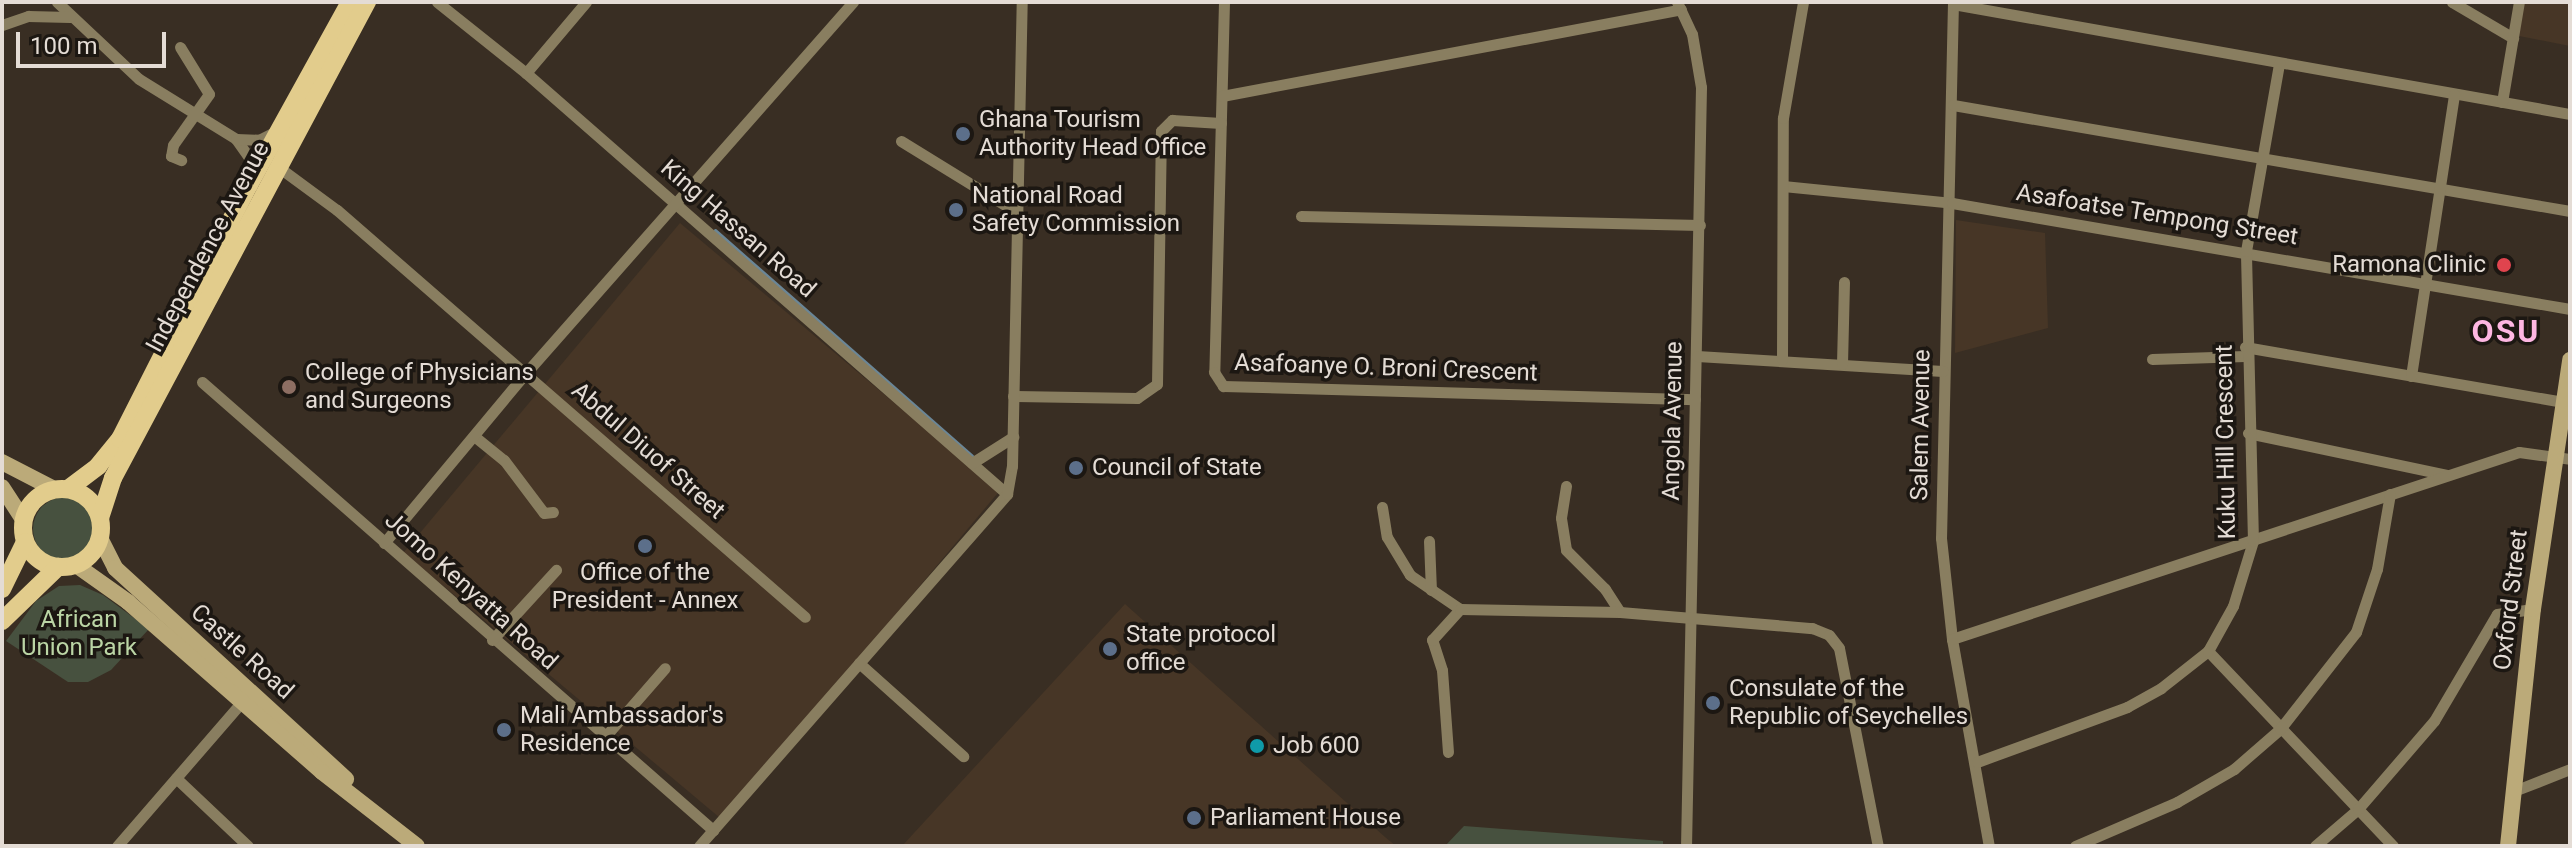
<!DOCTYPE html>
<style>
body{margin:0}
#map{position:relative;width:2572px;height:848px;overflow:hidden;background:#392e23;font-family:Roboto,sans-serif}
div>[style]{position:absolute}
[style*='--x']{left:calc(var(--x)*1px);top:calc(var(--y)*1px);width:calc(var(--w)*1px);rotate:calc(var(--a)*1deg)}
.built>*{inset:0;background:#473626;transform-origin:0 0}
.green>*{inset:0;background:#47513f}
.round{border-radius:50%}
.stream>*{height:3px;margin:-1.5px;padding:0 1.5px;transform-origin:1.5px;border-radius:1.5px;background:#6a8697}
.minor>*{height:11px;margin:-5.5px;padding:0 5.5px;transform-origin:5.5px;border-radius:5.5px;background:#897e60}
.secondary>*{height:16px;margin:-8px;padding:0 8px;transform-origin:8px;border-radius:8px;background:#bbaa79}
.primary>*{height:18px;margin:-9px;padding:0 9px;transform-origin:9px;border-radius:9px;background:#e2cc8c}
.primary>.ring{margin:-9px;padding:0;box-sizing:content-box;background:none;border:18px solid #e2cc8c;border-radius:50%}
.dots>*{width:22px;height:22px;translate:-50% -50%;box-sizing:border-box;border:4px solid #1c1712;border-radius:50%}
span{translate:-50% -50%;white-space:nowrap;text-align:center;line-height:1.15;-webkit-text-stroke:7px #1c1712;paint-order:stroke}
.poi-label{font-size:24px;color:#e4dcd5}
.left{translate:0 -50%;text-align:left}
.right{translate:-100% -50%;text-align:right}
.street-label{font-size:24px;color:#e4dcd5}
.park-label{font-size:24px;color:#bbd5a5}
.district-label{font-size:32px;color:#fdb6e2;font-weight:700;letter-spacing:2px}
.frame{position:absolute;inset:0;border:4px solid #e4dcd5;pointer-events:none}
.scale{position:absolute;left:16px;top:32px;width:150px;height:36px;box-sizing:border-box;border:4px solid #e4dcd5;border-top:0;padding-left:10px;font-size:24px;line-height:28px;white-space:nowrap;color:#e4dcd5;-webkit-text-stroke:6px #1c1712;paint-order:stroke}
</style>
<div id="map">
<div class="built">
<i style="clip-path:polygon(2524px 2px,2570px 2px,2570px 46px,2519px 36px)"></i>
<i style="clip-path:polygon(1956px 220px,2045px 233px,2048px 328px,1955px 353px)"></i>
<i style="left:680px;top:223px;width:417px;height:430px;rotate:40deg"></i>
<i style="clip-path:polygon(1125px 604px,1385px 837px,1396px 846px,902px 846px)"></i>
</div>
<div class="green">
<i class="round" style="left:33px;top:497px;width:64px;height:64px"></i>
<i style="clip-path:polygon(80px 585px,103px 595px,149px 629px,111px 670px,88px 682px,68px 682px,6px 641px,36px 601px,59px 586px)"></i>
<i style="clip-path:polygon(1464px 826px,1663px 841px,1663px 846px,1445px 846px)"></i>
</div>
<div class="stream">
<i style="--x:715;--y:230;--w:342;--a:41.3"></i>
</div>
<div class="minor">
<i style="--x:57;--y:2;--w:112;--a:43.2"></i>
<i style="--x:139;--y:79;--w:114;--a:31.7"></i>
<i style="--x:236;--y:139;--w:24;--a:55"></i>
<i style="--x:250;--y:159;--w:15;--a:86"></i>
<i style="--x:437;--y:2;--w:114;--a:38.6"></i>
<i style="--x:526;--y:73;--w:639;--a:41.19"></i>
<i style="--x:1224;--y:2;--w:370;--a:91.5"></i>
<i style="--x:1214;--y:372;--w:17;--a:57"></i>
<i style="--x:1223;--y:386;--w:472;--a:1.6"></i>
<i style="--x:1677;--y:2;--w:35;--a:65"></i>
<i style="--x:1692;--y:34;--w:54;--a:80.4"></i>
<i style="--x:1701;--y:87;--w:759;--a:91.13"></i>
<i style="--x:1953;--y:2;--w:536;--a:91.28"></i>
<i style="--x:1941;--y:538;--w:102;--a:83.8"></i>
<i style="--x:1952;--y:639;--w:210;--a:79.9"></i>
<i style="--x:2452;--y:2;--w:71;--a:30.5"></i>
<i style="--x:1953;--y:4;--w:627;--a:10.11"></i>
<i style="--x:2;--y:25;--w:28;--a:-19"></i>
<i style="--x:28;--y:16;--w:42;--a:1.4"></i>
<i style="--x:180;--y:47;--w:55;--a:58.3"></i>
<i style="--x:209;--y:94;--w:62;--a:125.2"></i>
<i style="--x:173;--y:145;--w:11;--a:100"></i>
<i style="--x:171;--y:156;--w:11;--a:22"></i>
<i style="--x:526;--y:73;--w:93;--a:-49.8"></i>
<i style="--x:1222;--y:96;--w:467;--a:-10.7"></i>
<i style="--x:2502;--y:102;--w:101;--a:-80.4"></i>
<i style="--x:1953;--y:105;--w:626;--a:9.75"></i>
<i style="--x:236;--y:139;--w:23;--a:2"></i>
<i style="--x:259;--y:140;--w:20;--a:-27"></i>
<i style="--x:901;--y:141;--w:137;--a:31.6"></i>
<i style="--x:277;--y:166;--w:74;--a:36.3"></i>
<i style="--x:337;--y:210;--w:620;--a:41.01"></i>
<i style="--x:1783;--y:186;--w:170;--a:5.7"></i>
<i style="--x:1952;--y:203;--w:627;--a:9.73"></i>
<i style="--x:1301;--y:216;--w:399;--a:1.3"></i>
<i style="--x:2245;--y:347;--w:323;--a:9.8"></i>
<i style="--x:1697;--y:356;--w:246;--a:3.5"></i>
<i style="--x:1782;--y:359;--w:241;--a:-89.8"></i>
<i style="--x:1783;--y:118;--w:118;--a:-80.2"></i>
<i style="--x:2152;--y:359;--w:93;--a:-1.8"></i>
<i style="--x:1842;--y:364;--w:82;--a:-88.6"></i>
<i style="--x:2411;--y:376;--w:285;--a:-81.3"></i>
<i style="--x:202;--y:382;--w:680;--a:41.24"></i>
<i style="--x:1013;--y:396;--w:124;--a:0.9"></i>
<i style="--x:1137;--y:398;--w:24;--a:-35"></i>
<i style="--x:1157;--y:384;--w:253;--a:-89.1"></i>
<i style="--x:1161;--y:131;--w:16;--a:-45"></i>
<i style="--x:1172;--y:120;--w:49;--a:3.5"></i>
<i style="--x:2248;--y:433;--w:203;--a:11.9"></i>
<i style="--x:474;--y:436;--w:38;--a:39"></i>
<i style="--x:504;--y:460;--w:66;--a:53"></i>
<i style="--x:544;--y:513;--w:9;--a:-6"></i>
<i style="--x:972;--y:463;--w:49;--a:-32.4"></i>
<i style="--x:1566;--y:486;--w:32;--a:99"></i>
<i style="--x:1561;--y:518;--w:32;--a:81"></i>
<i style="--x:1566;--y:550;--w:55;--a:45"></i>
<i style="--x:1605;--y:589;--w:27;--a:57"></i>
<i style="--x:1382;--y:507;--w:30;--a:81"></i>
<i style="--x:1387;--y:537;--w:44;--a:58.8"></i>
<i style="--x:1410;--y:575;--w:60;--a:34.2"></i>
<i style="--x:1429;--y:541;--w:49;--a:87.7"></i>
<i style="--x:384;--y:543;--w:220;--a:-50.2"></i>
<i style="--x:525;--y:374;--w:496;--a:-48.6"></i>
<i style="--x:1952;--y:639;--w:597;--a:-18.25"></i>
<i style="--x:2519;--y:452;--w:51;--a:7.8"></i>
<i style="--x:492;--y:640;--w:95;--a:-47.6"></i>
<i style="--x:2208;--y:651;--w:269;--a:46.5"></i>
<i style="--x:859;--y:663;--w:140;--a:41.8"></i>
<i style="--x:603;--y:739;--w:94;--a:-48.9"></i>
<i style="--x:1448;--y:752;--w:82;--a:-94.2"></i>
<i style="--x:1442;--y:670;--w:32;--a:-108"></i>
<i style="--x:1432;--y:640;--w:42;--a:-47.9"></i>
<i style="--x:1460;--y:609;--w:160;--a:1.1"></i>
<i style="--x:1620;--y:612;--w:193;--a:4.8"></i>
<i style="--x:1812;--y:628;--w:18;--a:22"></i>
<i style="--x:1829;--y:635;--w:16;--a:52"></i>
<i style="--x:1839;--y:648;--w:202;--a:78.9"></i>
<i style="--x:1977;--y:762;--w:160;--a:-20.1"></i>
<i style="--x:2127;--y:707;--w:39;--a:-29"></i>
<i style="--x:2161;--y:688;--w:60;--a:-38.2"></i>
<i style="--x:2208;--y:651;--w:51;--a:-60.9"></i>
<i style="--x:2233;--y:606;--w:68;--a:-72.9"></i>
<i style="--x:2253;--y:541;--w:290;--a:-91.4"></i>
<i style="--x:2246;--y:251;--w:191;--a:-80"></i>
<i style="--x:176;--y:778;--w:99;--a:43.4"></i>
<i style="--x:2514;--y:791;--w:60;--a:-21.4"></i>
<i style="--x:117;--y:846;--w:189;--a:-49.1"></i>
<i style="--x:699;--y:846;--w:468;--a:-48.8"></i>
<i style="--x:1007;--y:494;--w:28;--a:-80"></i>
<i style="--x:1012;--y:466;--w:464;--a:-88.8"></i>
<i style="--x:2075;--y:846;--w:111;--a:-23.3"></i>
<i style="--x:2177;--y:802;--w:66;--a:-30.1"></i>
<i style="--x:2234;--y:769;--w:61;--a:-41"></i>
<i style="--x:2280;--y:729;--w:123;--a:-51.9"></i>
<i style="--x:2356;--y:632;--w:66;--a:-71.6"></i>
<i style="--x:2377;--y:569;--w:76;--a:-80.2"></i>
<i style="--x:2315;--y:846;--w:57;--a:-40.7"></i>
<i style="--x:2358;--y:809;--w:116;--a:-49.2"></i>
<i style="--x:2434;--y:721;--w:124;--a:-59.5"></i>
<i style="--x:2497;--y:614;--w:36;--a:-8"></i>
</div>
<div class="secondary">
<i style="--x:2;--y:462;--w:59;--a:27.4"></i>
<i style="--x:2;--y:487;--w:38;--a:57"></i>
<i style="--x:100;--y:538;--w:34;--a:63"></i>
<i style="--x:115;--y:568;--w:313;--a:42.4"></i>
<i style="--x:76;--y:565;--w:64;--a:35.4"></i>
<i style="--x:128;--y:602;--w:258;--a:41.2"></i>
<i style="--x:322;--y:772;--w:120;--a:37.9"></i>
<i style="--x:2508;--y:846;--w:238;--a:-84"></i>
<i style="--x:2533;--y:609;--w:252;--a:-81.5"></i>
</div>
<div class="primary">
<i class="ring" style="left:23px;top:489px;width:60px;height:60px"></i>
<i style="--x:68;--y:489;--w:38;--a:-37"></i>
<i style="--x:98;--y:466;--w:35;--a:-51"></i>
<i style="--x:120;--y:439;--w:285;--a:-63.1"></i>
<i style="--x:249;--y:185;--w:209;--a:-61.1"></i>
<i style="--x:100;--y:518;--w:42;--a:-72"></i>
<i style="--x:113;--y:478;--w:540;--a:-61.92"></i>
<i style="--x:2;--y:589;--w:52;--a:-63.9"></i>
<i style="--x:2;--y:621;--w:78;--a:-44"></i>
</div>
<div class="dots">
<i style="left:963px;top:134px;background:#5c6f8a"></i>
<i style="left:956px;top:210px;background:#5c6f8a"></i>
<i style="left:2504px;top:265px;background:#e0444e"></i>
<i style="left:289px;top:387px;background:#8d6e63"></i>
<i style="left:1076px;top:468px;background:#5c6f8a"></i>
<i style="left:645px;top:546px;background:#5c6f8a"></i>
<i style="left:1110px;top:649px;background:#5c6f8a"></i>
<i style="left:1713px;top:703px;background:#5c6f8a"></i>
<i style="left:504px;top:730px;background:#5c6f8a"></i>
<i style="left:1257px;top:746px;background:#0f9aa8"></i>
<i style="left:1194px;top:818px;background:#5c6f8a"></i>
</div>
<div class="poi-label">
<span class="left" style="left:979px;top:134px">Ghana Tourism<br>Authority Head Office</span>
<span class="left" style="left:972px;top:210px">National Road<br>Safety Commission</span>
<span class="right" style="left:2486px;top:265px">Ramona Clinic</span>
<span class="left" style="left:305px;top:387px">College of Physicians<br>and Surgeons</span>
<span class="left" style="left:1092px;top:468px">Council of State</span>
<span style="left:645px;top:587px">Office of the<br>President - Annex</span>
<span class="left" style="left:1126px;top:649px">State protocol<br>office</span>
<span class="left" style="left:1729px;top:703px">Consulate of the<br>Republic of Seychelles</span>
<span class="left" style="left:520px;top:730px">Mali Ambassador's<br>Residence</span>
<span class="left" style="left:1273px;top:746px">Job 600</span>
<span class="left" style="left:1210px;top:818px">Parliament House</span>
</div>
<div class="street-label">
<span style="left:2157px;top:215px;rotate:9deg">Asafoatse Tempong Street</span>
<span style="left:738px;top:229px;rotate:41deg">King Hassan Road</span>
<span style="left:208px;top:247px;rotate:-62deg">Independence Avenue</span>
<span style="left:1386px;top:368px;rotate:2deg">Asafoanye O. Broni Crescent</span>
<span style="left:1673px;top:421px;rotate:-89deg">Angola Avenue</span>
<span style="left:1921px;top:425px;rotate:-89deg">Salem Avenue</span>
<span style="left:2226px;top:442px;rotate:-91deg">Kuku Hill Crescent</span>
<span style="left:648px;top:451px;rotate:41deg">Abdul Diuof Street</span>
<span style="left:471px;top:591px;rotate:42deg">Jomo Kenyatta Road</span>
<span style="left:2511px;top:600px;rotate:-83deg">Oxford Street</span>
<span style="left:242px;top:652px;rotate:42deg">Castle Road</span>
</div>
<div class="park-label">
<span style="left:79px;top:634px">African<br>Union Park</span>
</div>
<div class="district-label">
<span style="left:2506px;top:331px">OSU</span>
</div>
<div class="frame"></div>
<div class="scale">100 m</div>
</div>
